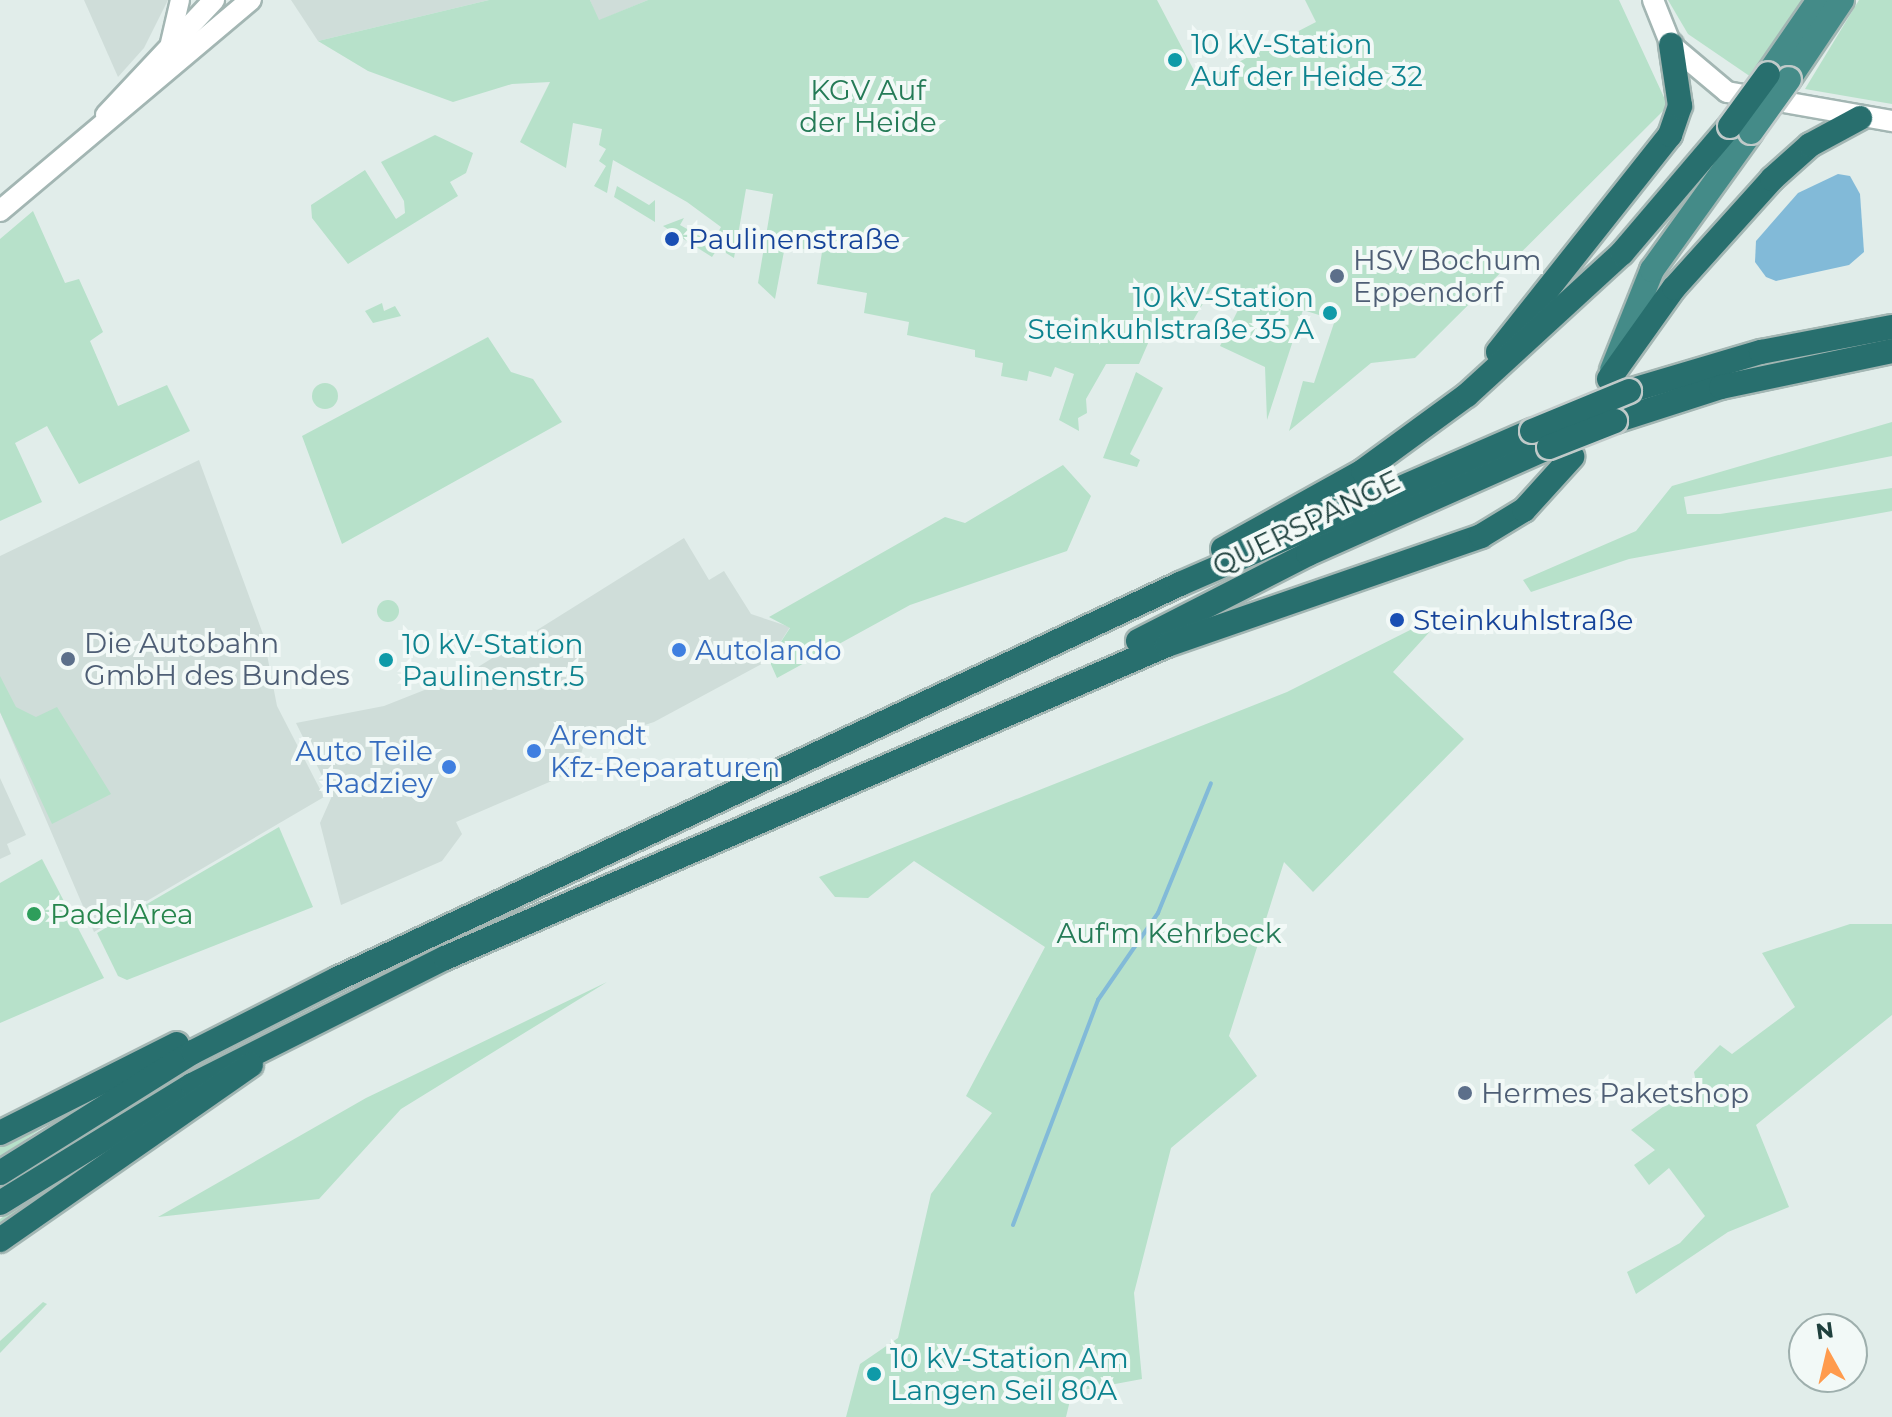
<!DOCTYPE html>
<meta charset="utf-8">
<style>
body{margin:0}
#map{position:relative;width:1892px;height:1417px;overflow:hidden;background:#e1edea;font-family:Montserrat,sans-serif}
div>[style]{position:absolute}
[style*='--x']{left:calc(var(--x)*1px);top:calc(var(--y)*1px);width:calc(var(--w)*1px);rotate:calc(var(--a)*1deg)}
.built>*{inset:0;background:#cfddd9}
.green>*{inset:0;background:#b7e1ca}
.round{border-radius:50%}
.water>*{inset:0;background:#82bad8}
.stream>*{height:4px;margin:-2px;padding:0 2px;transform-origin:2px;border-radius:2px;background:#82bad8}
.roads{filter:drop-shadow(2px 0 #a3b6b3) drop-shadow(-2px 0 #a3b6b3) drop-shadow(0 2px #a3b6b3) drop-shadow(0 -2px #a3b6b3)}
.tertiary>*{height:18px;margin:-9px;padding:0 9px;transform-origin:9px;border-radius:9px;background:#fff}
.secondary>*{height:20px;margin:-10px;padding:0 10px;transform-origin:10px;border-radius:10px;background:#fff}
.trunk>*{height:24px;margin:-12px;padding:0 12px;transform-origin:12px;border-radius:12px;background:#448b88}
.motorway>*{height:24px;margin:-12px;padding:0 12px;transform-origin:12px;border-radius:12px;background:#286f6e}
.bridges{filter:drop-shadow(2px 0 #c0cac9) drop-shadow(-2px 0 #c0cac9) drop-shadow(0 2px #c0cac9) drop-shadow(0 -2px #c0cac9)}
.trunk-bridge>*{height:24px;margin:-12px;padding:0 12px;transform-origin:12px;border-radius:12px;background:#448b88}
.motorway-bridge>*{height:24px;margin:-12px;padding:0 12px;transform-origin:12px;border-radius:12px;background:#286f6e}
.dots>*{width:22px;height:22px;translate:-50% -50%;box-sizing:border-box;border:4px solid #f2f9f7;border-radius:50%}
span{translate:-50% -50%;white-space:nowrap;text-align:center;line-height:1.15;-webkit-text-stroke:8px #f2f9f7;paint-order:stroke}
.culture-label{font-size:28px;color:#0d838f}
.left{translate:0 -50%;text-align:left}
.right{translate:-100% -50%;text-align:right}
.park-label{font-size:28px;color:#257b57}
.transit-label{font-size:28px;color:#164399}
.service-label{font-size:28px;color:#4e5e75}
.street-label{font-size:28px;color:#1f403d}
.shop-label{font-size:28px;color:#366cbe}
.leisure-label{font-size:28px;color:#27864d}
.north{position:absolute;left:1788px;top:1313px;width:80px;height:80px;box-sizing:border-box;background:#f2f9f7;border:2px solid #9eafad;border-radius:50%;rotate:352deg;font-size:22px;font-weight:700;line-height:32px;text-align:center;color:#1f403d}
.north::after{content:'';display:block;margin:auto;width:28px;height:36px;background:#ff9b4d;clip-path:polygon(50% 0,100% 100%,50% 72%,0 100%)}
</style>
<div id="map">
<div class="built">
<i style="clip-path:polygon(84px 0,168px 0,144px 48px,118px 77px)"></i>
<i style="clip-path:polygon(291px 0,489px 0,318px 41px)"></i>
<i style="clip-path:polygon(590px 0,648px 0,598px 21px)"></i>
<i style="clip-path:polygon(199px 460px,263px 634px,277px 706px,324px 797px,94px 932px,0 712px,0 556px)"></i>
<i style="clip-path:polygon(684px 538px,709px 580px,724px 571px,751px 614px,790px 627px,769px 660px,654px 722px,584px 745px,575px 771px,456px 822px,462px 834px,442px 861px,341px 905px,320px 823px,332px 796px,296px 723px,384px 706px,470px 672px)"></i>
<i style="clip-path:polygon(0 778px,26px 835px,7px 844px,11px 854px,0 859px)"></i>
</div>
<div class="green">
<i style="clip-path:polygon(489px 0,590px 0,599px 20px,648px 0,1157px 0,1200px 82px,1316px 22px,1305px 0,1619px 0,1668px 106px,1415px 358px,1371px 363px,1289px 431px,1303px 381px,1314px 383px,1335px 320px,1303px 310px,1267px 420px,1265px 367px,1220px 346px,1242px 302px,1212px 288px,1184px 336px,1156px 325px,1139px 364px,1106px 364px,1086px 399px,1087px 413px,1078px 418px,1079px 431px,1059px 420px,1074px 374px,1055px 367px,1051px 377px,1029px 371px,1027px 381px,1001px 376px,1003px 363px,975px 357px,975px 350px,907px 335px,909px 322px,864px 313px,867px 293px,817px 284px,822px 252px,785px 246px,775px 299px,758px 283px,773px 194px,746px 189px,734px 258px,718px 248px,712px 257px,663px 226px,684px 218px,680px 225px,712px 243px,721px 227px,687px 202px,613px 160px,607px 193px,594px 186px,606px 166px,599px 161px,606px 149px,599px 145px,602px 129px,573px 123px,566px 168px,520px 142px,550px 82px,512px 84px,453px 102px,368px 71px,318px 41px)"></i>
<i style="clip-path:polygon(1668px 0,1803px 0,1751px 77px,1688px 34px)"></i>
<i style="clip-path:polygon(1859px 0,1892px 0,1892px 104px,1805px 89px)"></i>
<i style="clip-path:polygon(435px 135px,473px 153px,466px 173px,450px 182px,458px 196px,348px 264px,312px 218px,311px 205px,365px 170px,396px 219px,405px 213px,404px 201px,381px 162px)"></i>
<i style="clip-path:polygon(617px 186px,649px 205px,655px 200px,655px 222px,614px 197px)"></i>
<i style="clip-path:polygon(33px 211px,65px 283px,79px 279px,103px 332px,90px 341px,118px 406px,167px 385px,190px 431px,79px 484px,47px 426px,15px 443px,42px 502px,0 521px,0 239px)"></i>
<i style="clip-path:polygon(382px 303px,384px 311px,395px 306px,401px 316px,373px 323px,365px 311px)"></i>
<i style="clip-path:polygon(488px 337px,511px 372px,533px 379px,562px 422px,342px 544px,302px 436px)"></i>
<i style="clip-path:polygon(1136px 372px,1163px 388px,1130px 454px,1140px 460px,1137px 467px,1103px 458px)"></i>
<i class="round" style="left:312px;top:383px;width:26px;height:26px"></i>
<i style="clip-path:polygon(1892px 422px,1892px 456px,1684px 497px,1687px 514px,1720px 514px,1892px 488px,1892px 511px,1629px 559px,1531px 592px,1523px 580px,1636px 531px,1672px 486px)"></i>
<i style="clip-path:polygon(1063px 465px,1091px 496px,1067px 551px,910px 605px,777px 678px,769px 660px,790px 628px,769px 617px,945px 517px,965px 523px)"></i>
<i class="round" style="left:377px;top:600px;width:22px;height:22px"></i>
<i style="clip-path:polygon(1432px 619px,1434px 627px,1393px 672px,1464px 739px,1313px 892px,1284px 862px,1229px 1036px,1257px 1076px,1171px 1148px,1134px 1293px,1142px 1379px,1072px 1392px,1066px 1417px,846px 1417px,860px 1364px,898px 1338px,931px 1194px,992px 1113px,966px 1096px,1045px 947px,914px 861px,868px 898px,835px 897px,819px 877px,1287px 692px)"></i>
<i style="clip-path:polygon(0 676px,16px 707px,36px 717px,57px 707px,111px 794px,52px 824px,0 712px)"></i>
<i style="clip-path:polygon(279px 827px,313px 907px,127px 980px,118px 976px,97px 933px)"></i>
<i style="clip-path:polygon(42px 859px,104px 978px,0 1023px,0 883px)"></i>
<i style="clip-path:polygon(1850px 924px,1892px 924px,1892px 1015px,1756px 1125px,1789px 1207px,1728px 1232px,1636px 1294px,1627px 1272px,1680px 1243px,1705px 1216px,1669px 1168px,1649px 1185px,1634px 1165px,1655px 1150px,1631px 1130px,1696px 1083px,1694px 1072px,1720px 1045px,1732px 1054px,1795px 1007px,1762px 953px)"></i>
<i style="clip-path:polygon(607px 982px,401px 1109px,319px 1199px,158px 1217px,366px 1098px)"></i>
<i style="clip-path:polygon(48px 1115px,54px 1120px,0 1157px,0 1144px)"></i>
<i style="clip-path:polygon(126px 1140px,0 1232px,0 1219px,51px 1181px)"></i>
<i style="clip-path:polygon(43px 1302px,47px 1304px,0 1353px,0 1341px)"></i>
</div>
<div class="water">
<i style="clip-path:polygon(1838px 174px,1850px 176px,1860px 194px,1864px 252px,1849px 265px,1776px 281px,1766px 277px,1755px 262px,1756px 241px,1798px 193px)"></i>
</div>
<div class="stream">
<i style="--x:1013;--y:1225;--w:241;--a:-69.3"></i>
<i style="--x:1098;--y:1000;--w:106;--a:-55.4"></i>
<i style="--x:1158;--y:913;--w:140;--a:-67.8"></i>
</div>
<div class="roads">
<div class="tertiary">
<i style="--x:170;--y:43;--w:44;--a:-76.9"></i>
</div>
<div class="secondary">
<i style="--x:1653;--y:0;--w:48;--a:68.2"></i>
<i style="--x:1671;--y:45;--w:73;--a:40"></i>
<i style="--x:1727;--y:92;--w:168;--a:10"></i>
<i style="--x:106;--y:115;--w:158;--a:-46.8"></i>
<i style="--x:0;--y:211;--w:328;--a:-40.1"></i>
</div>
<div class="trunk">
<i style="--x:1768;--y:74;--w:90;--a:-55.4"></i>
<i style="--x:1789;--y:79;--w:95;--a:-56.1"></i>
<i style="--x:1612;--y:370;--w:108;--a:-68.2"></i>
<i style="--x:1652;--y:270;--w:170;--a:-54.3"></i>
</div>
<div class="motorway">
<i style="--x:1498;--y:352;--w:277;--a:-51.6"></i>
<i style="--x:1670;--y:135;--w:31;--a:-71"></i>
<i style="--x:1680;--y:106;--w:62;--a:-98.4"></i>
<i style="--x:1609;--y:379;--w:112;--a:-54.5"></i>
<i style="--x:1674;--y:288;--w:147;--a:-48"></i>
<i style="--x:1772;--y:179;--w:51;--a:-41.8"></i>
<i style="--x:1810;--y:145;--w:57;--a:-28.4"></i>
<i style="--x:1629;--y:391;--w:138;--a:-16.5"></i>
<i style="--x:1761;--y:352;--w:133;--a:-10.8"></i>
<i style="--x:1615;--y:421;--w:111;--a:-17.8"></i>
<i style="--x:1721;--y:387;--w:175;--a:-11.9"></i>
<i style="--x:1223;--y:549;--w:160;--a:-29.1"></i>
<i style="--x:1363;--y:471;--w:129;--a:-36.2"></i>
<i style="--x:1467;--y:395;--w:210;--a:-42.5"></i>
<i style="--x:1622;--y:253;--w:167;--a:-49.6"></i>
<i style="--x:1138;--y:641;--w:191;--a:-27.1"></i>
<i style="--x:1308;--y:554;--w:264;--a:-23.9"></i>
<i style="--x:0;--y:1133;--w:198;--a:-26.7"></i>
<i style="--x:0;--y:1173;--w:228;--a:-32.1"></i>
<i style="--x:193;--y:1052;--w:161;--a:-26.9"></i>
<i style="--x:337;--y:979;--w:931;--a:-25.11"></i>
<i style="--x:1180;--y:584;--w:384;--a:-23.5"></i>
<i style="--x:0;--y:1203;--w:225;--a:-31.6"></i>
<i style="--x:192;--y:1085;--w:283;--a:-26.7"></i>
<i style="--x:445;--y:958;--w:787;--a:-23.44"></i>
<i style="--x:1167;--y:645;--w:332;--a:-19.1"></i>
<i style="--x:1481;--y:536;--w:50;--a:-31.2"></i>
<i style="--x:1524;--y:510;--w:72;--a:-47.8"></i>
<i style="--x:0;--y:1240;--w:306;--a:-34.9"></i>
</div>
</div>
<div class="bridges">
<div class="trunk-bridge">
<i style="--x:1751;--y:132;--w:65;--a:-54.4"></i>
</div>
<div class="motorway-bridge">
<i style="--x:1730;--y:126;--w:64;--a:-53.8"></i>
<i style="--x:1532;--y:431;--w:105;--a:-22.4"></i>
<i style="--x:1549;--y:447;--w:71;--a:-21.5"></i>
</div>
</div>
<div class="dots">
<i style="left:1175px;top:60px;background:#0f9aa8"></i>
<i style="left:672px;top:239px;background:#1a4fb4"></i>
<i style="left:1337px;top:276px;background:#5c6f8a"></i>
<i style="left:1330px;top:313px;background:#0f9aa8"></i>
<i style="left:1397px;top:620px;background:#1a4fb4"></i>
<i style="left:679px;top:650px;background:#3f7fe0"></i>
<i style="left:68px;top:659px;background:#5c6f8a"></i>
<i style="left:386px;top:660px;background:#0f9aa8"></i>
<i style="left:534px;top:751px;background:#3f7fe0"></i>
<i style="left:449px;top:767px;background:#3f7fe0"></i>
<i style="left:34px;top:914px;background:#2e9e5b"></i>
<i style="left:1465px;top:1093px;background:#5c6f8a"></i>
<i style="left:874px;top:1374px;background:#0f9aa8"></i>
</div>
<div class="culture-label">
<span class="left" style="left:1191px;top:60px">10 kV-Station<br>Auf der Heide 32</span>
<span class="right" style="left:1314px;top:313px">10 kV-Station<br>Steinkuhlstraße 35 A</span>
<span class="left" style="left:402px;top:660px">10 kV-Station<br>Paulinenstr.5</span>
<span class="left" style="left:890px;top:1374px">10 kV-Station Am<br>Langen Seil 80A</span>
</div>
<div class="park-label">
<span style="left:868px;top:106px">KGV Auf<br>der Heide</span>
<span style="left:1169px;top:933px">Auf'm Kehrbeck</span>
</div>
<div class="transit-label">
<span class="left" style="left:688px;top:239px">Paulinenstraße</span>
<span class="left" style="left:1413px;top:620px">Steinkuhlstraße</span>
</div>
<div class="service-label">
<span class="left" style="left:1353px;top:276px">HSV Bochum<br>Eppendorf</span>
<span class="left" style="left:84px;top:659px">Die Autobahn<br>GmbH des Bundes</span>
<span class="left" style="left:1481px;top:1093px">Hermes Paketshop</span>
</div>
<div class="street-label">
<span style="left:1306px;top:523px;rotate:-26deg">QUERSPANGE</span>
</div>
<div class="shop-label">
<span class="left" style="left:695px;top:650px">Autolando</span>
<span class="left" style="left:550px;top:751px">Arendt<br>Kfz-Reparaturen</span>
<span class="right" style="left:433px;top:767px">Auto Teile<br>Radziey</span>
</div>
<div class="leisure-label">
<span class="left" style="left:50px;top:914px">PadelArea</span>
</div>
<div class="north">N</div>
</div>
